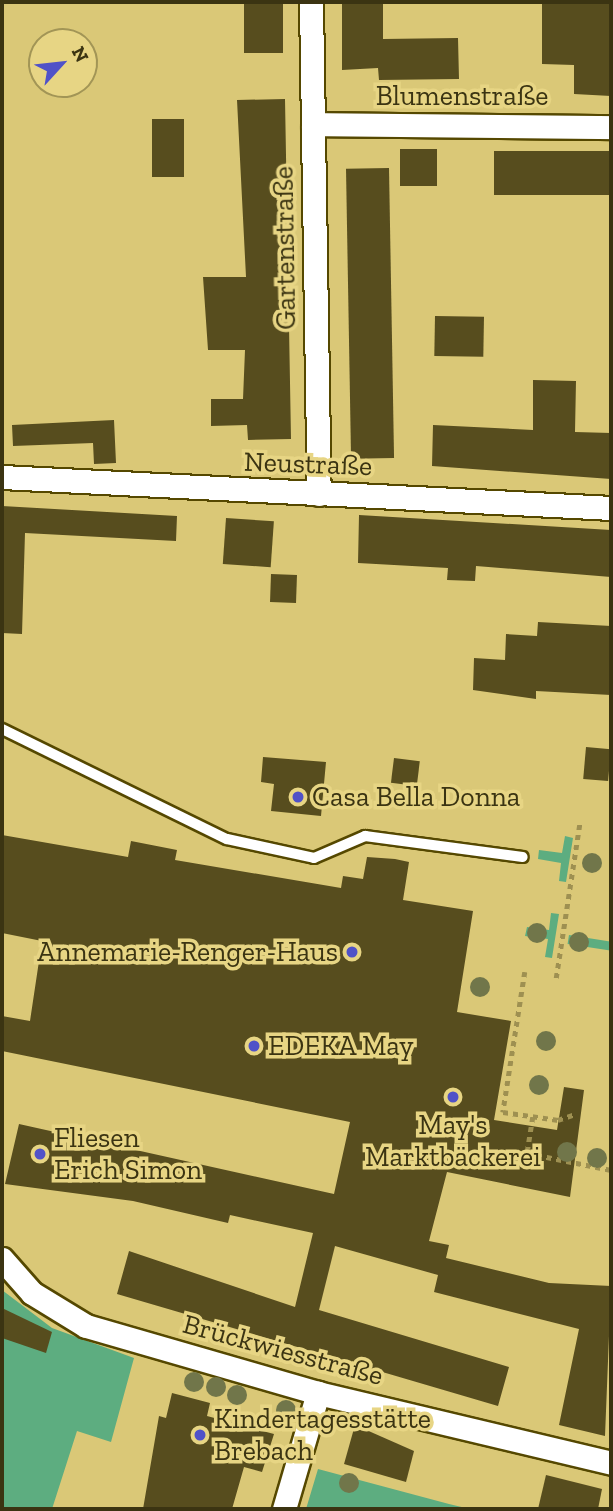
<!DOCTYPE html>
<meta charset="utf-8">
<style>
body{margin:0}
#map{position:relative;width:613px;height:1511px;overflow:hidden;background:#dac877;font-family:"Zilla Slab",serif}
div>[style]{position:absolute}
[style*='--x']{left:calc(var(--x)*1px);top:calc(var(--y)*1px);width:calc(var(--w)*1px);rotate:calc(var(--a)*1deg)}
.green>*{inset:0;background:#5dad80;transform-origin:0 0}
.building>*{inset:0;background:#574d1e;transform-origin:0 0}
.path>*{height:4.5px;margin-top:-2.25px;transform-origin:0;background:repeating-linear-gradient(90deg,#9e9051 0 5px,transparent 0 10px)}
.roads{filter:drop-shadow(2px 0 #554800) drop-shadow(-2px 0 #554800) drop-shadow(0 2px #554800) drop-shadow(0 -2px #554800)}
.service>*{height:10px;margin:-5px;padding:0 5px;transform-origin:5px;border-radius:5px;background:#fff}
.minor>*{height:23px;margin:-11.5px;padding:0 11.5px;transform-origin:11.5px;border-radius:11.5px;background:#fff}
.trees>*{width:20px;height:20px;margin:-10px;border-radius:50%;background:#71764a}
.dots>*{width:19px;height:19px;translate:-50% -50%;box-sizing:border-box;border:4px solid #e7d584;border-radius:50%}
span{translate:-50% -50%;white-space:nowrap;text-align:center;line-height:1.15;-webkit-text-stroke:7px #e7d584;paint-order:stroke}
.street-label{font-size:28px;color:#3b3412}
.poi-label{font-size:28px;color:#3b3412}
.left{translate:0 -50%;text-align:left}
.right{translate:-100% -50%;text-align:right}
.frame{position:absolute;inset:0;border:4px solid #3b3412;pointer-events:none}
.north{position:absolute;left:28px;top:28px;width:70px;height:70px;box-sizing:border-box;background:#e7d584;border:2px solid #a29556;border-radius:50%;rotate:63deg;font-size:19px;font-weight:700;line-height:28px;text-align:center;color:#3b3412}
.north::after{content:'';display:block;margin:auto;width:24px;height:32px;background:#5052c8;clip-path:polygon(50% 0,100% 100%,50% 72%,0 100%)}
</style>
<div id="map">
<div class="green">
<i style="clip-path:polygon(565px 836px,573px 838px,566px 882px,559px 881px,561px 863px,538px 859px,539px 850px,562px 853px)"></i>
<i style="clip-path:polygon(551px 913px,559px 914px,552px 958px,545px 957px,548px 939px,525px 936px,527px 927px,549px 930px)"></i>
<i style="left:569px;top:935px;width:43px;height:9px;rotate:9deg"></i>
<i style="clip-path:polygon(2px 1290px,52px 1328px,134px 1358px,111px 1442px,77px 1431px,52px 1509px,2px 1509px)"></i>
<i style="clip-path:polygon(318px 1469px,449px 1504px,470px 1509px,306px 1509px)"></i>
</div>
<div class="building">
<i style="left:244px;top:2px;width:39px;height:51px"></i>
<i style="clip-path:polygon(342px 2px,383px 2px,383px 39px,458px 38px,459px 79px,379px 80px,378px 68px,342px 70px)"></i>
<i style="clip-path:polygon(542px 2px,611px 2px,611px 96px,574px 94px,574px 65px,542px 64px)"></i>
<i style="clip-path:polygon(285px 99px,291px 439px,248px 440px,247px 425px,211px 426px,211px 399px,243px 399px,245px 350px,208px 350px,203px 277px,246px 277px,237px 100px)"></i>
<i style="left:152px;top:119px;width:32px;height:58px"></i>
<i style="left:400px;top:149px;width:37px;height:37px"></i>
<i style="left:494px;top:151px;width:117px;height:44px"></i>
<i style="left:389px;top:168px;width:290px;height:43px;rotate:89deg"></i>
<i style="left:435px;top:316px;width:49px;height:40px;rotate:1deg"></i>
<i style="clip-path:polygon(533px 380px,576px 381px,575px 432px,611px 433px,611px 479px,432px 466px,433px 425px,533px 430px)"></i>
<i style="clip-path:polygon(114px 420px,116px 463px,94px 464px,93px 443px,13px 446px,12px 425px)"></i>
<i style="clip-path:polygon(2px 506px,177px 516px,176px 541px,25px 533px,22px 634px,2px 633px)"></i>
<i style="clip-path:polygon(359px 515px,611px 530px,611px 577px,476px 566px,475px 581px,447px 580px,448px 568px,358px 563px)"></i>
<i style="left:226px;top:518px;width:48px;height:46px;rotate:4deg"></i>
<i style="left:271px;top:574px;width:26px;height:28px;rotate:2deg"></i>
<i style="clip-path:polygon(538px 622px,611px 626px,611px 695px,536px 691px,536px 699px,473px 690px,474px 658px,505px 660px,506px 634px,537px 636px)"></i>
<i style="left:586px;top:747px;width:25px;height:32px;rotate:5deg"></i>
<i style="clip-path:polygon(263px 757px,326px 762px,321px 816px,271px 811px,274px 784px,261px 782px)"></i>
<i style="left:394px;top:758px;width:26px;height:25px;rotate:7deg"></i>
<i style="clip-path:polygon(2px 835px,128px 857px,131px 841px,177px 850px,175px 860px,341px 888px,343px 876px,363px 879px,367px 857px,395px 859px,409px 862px,403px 900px,473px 911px,457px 1012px,511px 1021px,494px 1120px,557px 1130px,564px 1087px,584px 1090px,570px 1197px,447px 1172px,429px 1241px,449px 1245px,446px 1258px,549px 1283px,611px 1286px,605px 1436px,559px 1425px,579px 1329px,434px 1292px,438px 1275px,335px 1246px,319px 1310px,509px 1367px,498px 1406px,117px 1294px,129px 1251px,295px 1307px,313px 1233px,230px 1215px,228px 1223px,133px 1201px,5px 1184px,19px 1124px,334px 1194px,350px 1122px,2px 1051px,2px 1016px,30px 1021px,42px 941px,2px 933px)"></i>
<i style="clip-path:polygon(2px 1308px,52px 1332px,46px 1353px,2px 1338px)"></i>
<i style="clip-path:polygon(172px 1393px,210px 1403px,207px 1416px,274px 1434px,262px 1472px,244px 1467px,232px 1509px,143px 1509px,159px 1416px,166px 1418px)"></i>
<i style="clip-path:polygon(355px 1425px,414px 1451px,406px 1482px,344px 1464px)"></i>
<i style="clip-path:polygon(546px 1475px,602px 1489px,598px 1509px,538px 1509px)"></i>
</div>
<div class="path">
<i style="--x:525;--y:972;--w:142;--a:98.9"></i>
<i style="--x:503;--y:1112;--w:56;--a:8.3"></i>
<i style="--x:558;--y:1120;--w:18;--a:-19"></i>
<i style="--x:556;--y:978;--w:158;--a:-81.3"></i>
<i style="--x:533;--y:1117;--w:36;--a:99"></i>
<i style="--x:527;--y:1153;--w:86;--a:11.4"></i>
</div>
<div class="roads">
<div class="service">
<i style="--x:2;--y:729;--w:250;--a:26.1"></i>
<i style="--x:227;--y:839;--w:89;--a:12.3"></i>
<i style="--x:314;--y:858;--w:56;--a:-23.3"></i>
<i style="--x:365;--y:836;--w:159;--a:7.6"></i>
</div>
<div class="minor">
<i style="--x:311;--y:2;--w:492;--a:89.1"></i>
<i style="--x:313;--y:124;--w:298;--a:0.6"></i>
<i style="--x:2;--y:477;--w:610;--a:2.91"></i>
<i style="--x:2;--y:1259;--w:45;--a:48.6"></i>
<i style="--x:32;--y:1293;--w:63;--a:31.4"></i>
<i style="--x:86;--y:1326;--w:241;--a:16.1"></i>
<i style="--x:318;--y:1393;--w:301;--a:13.4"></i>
<i style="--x:284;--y:1509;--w:121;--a:-73.7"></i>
</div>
</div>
<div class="trees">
<i style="left:592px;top:863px"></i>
<i style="left:537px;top:933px"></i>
<i style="left:579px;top:942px"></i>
<i style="left:480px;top:987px"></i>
<i style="left:546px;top:1041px"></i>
<i style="left:539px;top:1085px"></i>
<i style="left:567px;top:1152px"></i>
<i style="left:597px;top:1158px"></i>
<i style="left:194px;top:1382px"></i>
<i style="left:216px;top:1387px"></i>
<i style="left:237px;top:1395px"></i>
<i style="left:286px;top:1410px"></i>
<i style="left:349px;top:1483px"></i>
</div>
<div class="dots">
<i style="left:298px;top:797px;background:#5052c8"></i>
<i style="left:352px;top:952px;background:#5052c8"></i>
<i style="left:254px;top:1046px;background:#5052c8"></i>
<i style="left:453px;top:1097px;background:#5052c8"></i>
<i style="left:40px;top:1154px;background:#5052c8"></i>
<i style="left:200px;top:1435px;background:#5052c8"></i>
</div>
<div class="street-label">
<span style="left:462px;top:96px">Blumenstraße</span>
<span style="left:285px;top:248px;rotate:-91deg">Gartenstraße</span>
<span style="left:308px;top:464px;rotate:2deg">Neustraße</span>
<span style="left:283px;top:1350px;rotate:15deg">Brückwiesstraße</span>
</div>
<div class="poi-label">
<span class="left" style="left:312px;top:797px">Casa Bella Donna</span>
<span class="right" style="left:338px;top:952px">Annemarie-Renger-Haus</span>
<span class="left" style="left:268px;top:1046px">EDEKA May</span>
<span style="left:453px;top:1141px">May's<br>Marktbäckerei</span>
<span class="left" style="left:54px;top:1154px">Fliesen<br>Erich Simon</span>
<span class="left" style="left:214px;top:1435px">Kindertagesstätte<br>Brebach</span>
</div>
<div class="frame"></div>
<div class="north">N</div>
</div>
